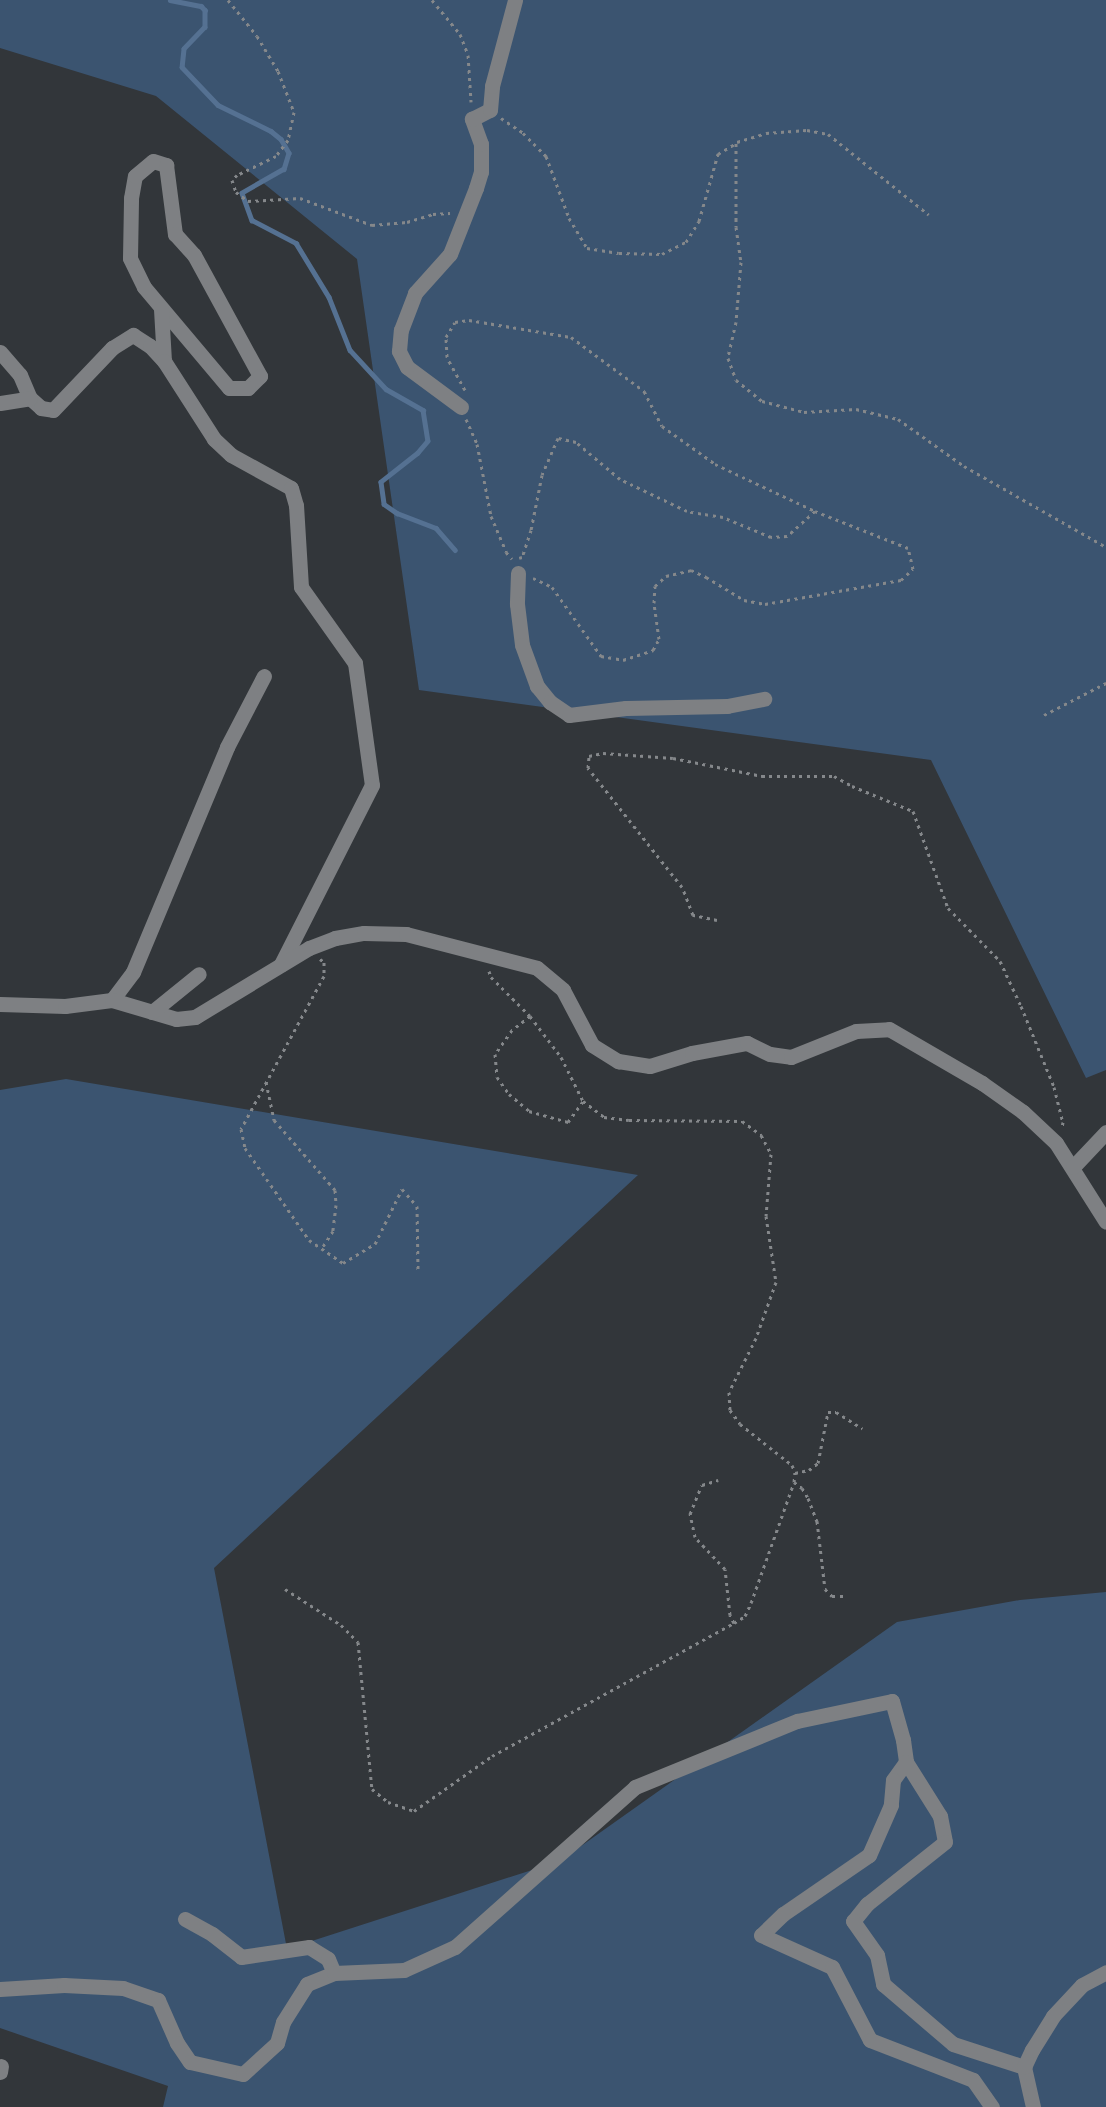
<!DOCTYPE html>
<style>
body{margin:0}
#map{position:relative;width:1106px;height:2107px;overflow:hidden;background:#32363a;font-family:Quicksand,sans-serif}
div>[style]{position:absolute}
[style*='--x']{left:calc(var(--x)*1px);top:calc(var(--y)*1px);width:calc(var(--w)*1px);rotate:calc(var(--a)*1deg)}
.green>*{inset:0;background:#3b5470}
.stream>*{height:4.5px;margin:-2.25px;padding:0 2.25px;transform-origin:2.25px;border-radius:2.25px;background:#557192}
.path>*{height:3px;margin-top:-1.5px;transform-origin:0;background:repeating-linear-gradient(90deg,#85888b 0 3px,transparent 0 7.5px)}
.minor>*{height:15px;margin:-7.5px;padding:0 7.5px;transform-origin:7.5px;border-radius:7.5px;background:#7e8083}
span{translate:-50% -50%;white-space:nowrap;text-align:center;line-height:1.15;-webkit-text-stroke:6px #1b1d1f;paint-order:stroke}
</style>
<div id="map">
<div class="green">
<i style="clip-path:polygon(0 0,1106px 0,1106px 1070px,1086px 1078px,931px 760px,419px 690px,357px 259px,156px 96px,0 48px)"></i>
<i style="clip-path:polygon(66px 1079px,638px 1175px,214px 1568px,287px 1949px,560px 1861px,897px 1622px,1020px 1600px,1106px 1592px,1106px 2107px,163px 2107px,168px 2086px,0 2028px,0 1090px)"></i>
</div>
<div class="stream">
<i style="--x:170;--y:0;--w:32;--a:11"></i>
<i style="--x:201;--y:6;--w:6;--a:45"></i>
<i style="--x:205;--y:10;--w:17;--a:90"></i>
<i style="--x:205;--y:27;--w:30;--a:134"></i>
<i style="--x:184;--y:49;--w:18;--a:96"></i>
<i style="--x:182;--y:67;--w:52;--a:46.5"></i>
<i style="--x:218;--y:105;--w:59;--a:26.1"></i>
<i style="--x:271;--y:131;--w:13;--a:39"></i>
<i style="--x:281;--y:139;--w:16;--a:60"></i>
<i style="--x:289;--y:153;--w:17;--a:107"></i>
<i style="--x:284;--y:169;--w:48;--a:150.3"></i>
<i style="--x:242;--y:193;--w:29;--a:70"></i>
<i style="--x:252;--y:220;--w:50;--a:27.6"></i>
<i style="--x:296;--y:243;--w:63;--a:58.6"></i>
<i style="--x:329;--y:297;--w:57;--a:68.4"></i>
<i style="--x:350;--y:350;--w:53;--a:47.3"></i>
<i style="--x:386;--y:389;--w:43;--a:29.6"></i>
<i style="--x:423;--y:410;--w:31;--a:81"></i>
<i style="--x:428;--y:441;--w:16;--a:130"></i>
<i style="--x:418;--y:453;--w:47;--a:141.9"></i>
<i style="--x:381;--y:482;--w:22;--a:82"></i>
<i style="--x:384;--y:504;--w:16;--a:35"></i>
<i style="--x:397;--y:513;--w:42;--a:21"></i>
<i style="--x:436;--y:528;--w:29;--a:49"></i>
</div>
<div class="path">
<i style="--x:228;--y:0;--w:46;--a:51.1"></i>
<i style="--x:257;--y:36;--w:41;--a:59"></i>
<i style="--x:278;--y:71;--w:44;--a:68.7"></i>
<i style="--x:294;--y:112;--w:29;--a:102"></i>
<i style="--x:288;--y:140;--w:20;--a:127"></i>
<i style="--x:276;--y:156;--w:43;--a:154"></i>
<i style="--x:237;--y:175;--w:7;--a:135"></i>
<i style="--x:232;--y:180;--w:13;--a:72"></i>
<i style="--x:236;--y:192;--w:15;--a:37"></i>
<i style="--x:248;--y:201;--w:52;--a:-3.3"></i>
<i style="--x:300;--y:198;--w:77;--a:20.6"></i>
<i style="--x:372;--y:225;--w:35;--a:-5"></i>
<i style="--x:407;--y:222;--w:27;--a:-17"></i>
<i style="--x:433;--y:214;--w:17;--a:-3"></i>
<i style="--x:432;--y:0;--w:44;--a:50.5"></i>
<i style="--x:460;--y:34;--w:22;--a:69"></i>
<i style="--x:468;--y:55;--w:47;--a:86.3"></i>
<i style="--x:501;--y:118;--w:27;--a:34"></i>
<i style="--x:523;--y:133;--w:33;--a:45"></i>
<i style="--x:546;--y:156;--w:66;--a:69.6"></i>
<i style="--x:569;--y:218;--w:35;--a:59"></i>
<i style="--x:587;--y:248;--w:32;--a:9"></i>
<i style="--x:619;--y:253;--w:43;--a:1.3"></i>
<i style="--x:662;--y:254;--w:27;--a:-27"></i>
<i style="--x:686;--y:242;--w:25;--a:-58"></i>
<i style="--x:699;--y:221;--w:70;--a:-74.2"></i>
<i style="--x:718;--y:154;--w:21;--a:-31"></i>
<i style="--x:736;--y:143;--w:84;--a:90"></i>
<i style="--x:736;--y:227;--w:35;--a:82"></i>
<i style="--x:741;--y:262;--w:60;--a:94.8"></i>
<i style="--x:736;--y:322;--w:37;--a:103"></i>
<i style="--x:728;--y:358;--w:23;--a:70"></i>
<i style="--x:736;--y:380;--w:33;--a:39"></i>
<i style="--x:762;--y:401;--w:43;--a:14.7"></i>
<i style="--x:804;--y:412;--w:52;--a:-3.3"></i>
<i style="--x:856;--y:409;--w:43;--a:13.4"></i>
<i style="--x:898;--y:419;--w:81;--a:35.5"></i>
<i style="--x:964;--y:466;--w:163;--a:29.7"></i>
<i style="--x:737;--y:142;--w:30;--a:-17"></i>
<i style="--x:766;--y:133;--w:41;--a:-4.2"></i>
<i style="--x:807;--y:130;--w:21;--a:11"></i>
<i style="--x:828;--y:134;--w:129;--a:38.7"></i>
<i style="--x:465;--y:390;--w:38;--a:-119"></i>
<i style="--x:447;--y:357;--w:20;--a:-93"></i>
<i style="--x:446;--y:337;--w:17;--a:-59"></i>
<i style="--x:455;--y:322;--w:14;--a:-8"></i>
<i style="--x:469;--y:320;--w:103;--a:9.5"></i>
<i style="--x:571;--y:337;--w:91;--a:36.5"></i>
<i style="--x:644;--y:391;--w:39;--a:63"></i>
<i style="--x:662;--y:426;--w:65;--a:35.6"></i>
<i style="--x:715;--y:464;--w:110;--a:25.2"></i>
<i style="--x:815;--y:511;--w:38;--a:138"></i>
<i style="--x:787;--y:536;--w:16;--a:176"></i>
<i style="--x:771;--y:537;--w:52;--a:-157.4"></i>
<i style="--x:723;--y:517;--w:36;--a:-171"></i>
<i style="--x:687;--y:511;--w:74;--a:-154.5"></i>
<i style="--x:620;--y:479;--w:57;--a:-139.9"></i>
<i style="--x:576;--y:442;--w:18;--a:-167"></i>
<i style="--x:558;--y:438;--w:40;--a:113.4"></i>
<i style="--x:542;--y:475;--w:56;--a:101.3"></i>
<i style="--x:531;--y:530;--w:28;--a:108"></i>
<i style="--x:522;--y:557;--w:3;--a:162"></i>
<i style="--x:466;--y:419;--w:27;--a:66"></i>
<i style="--x:477;--y:444;--w:73;--a:79"></i>
<i style="--x:491;--y:516;--w:39;--a:67"></i>
<i style="--x:506;--y:552;--w:9;--a:49"></i>
<i style="--x:533;--y:578;--w:21;--a:25"></i>
<i style="--x:552;--y:587;--w:85;--a:54.6"></i>
<i style="--x:601;--y:656;--w:22;--a:10"></i>
<i style="--x:623;--y:660;--w:32;--a:-18"></i>
<i style="--x:653;--y:650;--w:13;--a:-61"></i>
<i style="--x:659;--y:639;--w:36;--a:-98"></i>
<i style="--x:654;--y:603;--w:17;--a:-87"></i>
<i style="--x:655;--y:586;--w:15;--a:-42"></i>
<i style="--x:666;--y:576;--w:26;--a:-13"></i>
<i style="--x:691;--y:570;--w:17;--a:25"></i>
<i style="--x:706;--y:577;--w:44;--a:31.2"></i>
<i style="--x:744;--y:600;--w:21;--a:11"></i>
<i style="--x:765;--y:604;--w:138;--a:-10"></i>
<i style="--x:901;--y:580;--w:16;--a:-43"></i>
<i style="--x:913;--y:569;--w:22;--a:-103"></i>
<i style="--x:908;--y:548;--w:100;--a:-158.3"></i>
<i style="--x:1044;--y:715;--w:70;--a:-27.3"></i>
<i style="--x:717;--y:920;--w:25;--a:-168"></i>
<i style="--x:693;--y:915;--w:30;--a:-111"></i>
<i style="--x:682;--y:887;--w:152;--a:-128.3"></i>
<i style="--x:588;--y:768;--w:12;--a:-85"></i>
<i style="--x:589;--y:756;--w:14;--a:-12"></i>
<i style="--x:603;--y:753;--w:70;--a:4.1"></i>
<i style="--x:673;--y:758;--w:91;--a:11.4"></i>
<i style="--x:762;--y:776;--w:72;--a:0"></i>
<i style="--x:834;--y:776;--w:21;--a:29"></i>
<i style="--x:852;--y:786;--w:66;--a:22.3"></i>
<i style="--x:913;--y:811;--w:103;--a:70.2"></i>
<i style="--x:948;--y:908;--w:74;--a:45.5"></i>
<i style="--x:1000;--y:961;--w:50;--a:65"></i>
<i style="--x:1021;--y:1006;--w:87;--a:67.8"></i>
<i style="--x:1054;--y:1087;--w:36;--a:76"></i>
<i style="--x:1063;--y:1122;--w:5;--a:101"></i>
<i style="--x:320;--y:959;--w:5;--a:37"></i>
<i style="--x:324;--y:962;--w:14;--a:90"></i>
<i style="--x:324;--y:976;--w:174;--a:118.5"></i>
<i style="--x:241;--y:1129;--w:19;--a:78"></i>
<i style="--x:245;--y:1148;--w:112;--a:55.2"></i>
<i style="--x:309;--y:1240;--w:41;--a:34.1"></i>
<i style="--x:343;--y:1263;--w:37;--a:-31"></i>
<i style="--x:375;--y:1244;--w:61;--a:-63.9"></i>
<i style="--x:402;--y:1189;--w:23;--a:49"></i>
<i style="--x:417;--y:1206;--w:64;--a:89.1"></i>
<i style="--x:489;--y:971;--w:6;--a:72"></i>
<i style="--x:491;--y:977;--w:55;--a:45"></i>
<i style="--x:530;--y:1016;--w:51;--a:52.9"></i>
<i style="--x:561;--y:1057;--w:49;--a:63.4"></i>
<i style="--x:583;--y:1101;--w:26;--a:37"></i>
<i style="--x:604;--y:1117;--w:25;--a:7"></i>
<i style="--x:629;--y:1120;--w:113;--a:0.5"></i>
<i style="--x:742;--y:1121;--w:24;--a:36"></i>
<i style="--x:761;--y:1135;--w:21;--a:62"></i>
<i style="--x:771;--y:1154;--w:62;--a:94.6"></i>
<i style="--x:766;--y:1216;--w:67;--a:81.4"></i>
<i style="--x:776;--y:1282;--w:59;--a:109.7"></i>
<i style="--x:756;--y:1338;--w:60;--a:116.6"></i>
<i style="--x:729;--y:1392;--w:18;--a:87"></i>
<i style="--x:730;--y:1410;--w:17;--a:54"></i>
<i style="--x:740;--y:1424;--w:66;--a:38.3"></i>
<i style="--x:792;--y:1465;--w:9;--a:69"></i>
<i style="--x:530;--y:1016;--w:23;--a:142"></i>
<i style="--x:512;--y:1030;--w:29;--a:125"></i>
<i style="--x:495;--y:1054;--w:23;--a:85"></i>
<i style="--x:497;--y:1077;--w:21;--a:55"></i>
<i style="--x:509;--y:1094;--w:26;--a:40"></i>
<i style="--x:529;--y:1111;--w:41;--a:15.8"></i>
<i style="--x:568;--y:1122;--w:26;--a:-54"></i>
<i style="--x:266;--y:1082;--w:39;--a:78"></i>
<i style="--x:274;--y:1120;--w:93;--a:48.9"></i>
<i style="--x:335;--y:1190;--w:15;--a:86"></i>
<i style="--x:336;--y:1205;--w:26;--a:97"></i>
<i style="--x:333;--y:1231;--w:20;--a:123"></i>
<i style="--x:794;--y:1482;--w:9;--a:-84"></i>
<i style="--x:795;--y:1473;--w:14;--a:-12"></i>
<i style="--x:809;--y:1470;--w:11;--a:-38"></i>
<i style="--x:818;--y:1463;--w:52;--a:-78.9"></i>
<i style="--x:828;--y:1412;--w:8;--a:0"></i>
<i style="--x:836;--y:1412;--w:31;--a:32"></i>
<i style="--x:285;--y:1589;--w:67;--a:32.7"></i>
<i style="--x:341;--y:1625;--w:24;--a:45"></i>
<i style="--x:358;--y:1642;--w:148;--a:84.6"></i>
<i style="--x:372;--y:1789;--w:21;--a:39"></i>
<i style="--x:388;--y:1802;--w:28;--a:19"></i>
<i style="--x:414;--y:1811;--w:95;--a:-35.2"></i>
<i style="--x:492;--y:1756;--w:276;--a:-28.8"></i>
<i style="--x:734;--y:1623;--w:9;--a:-117"></i>
<i style="--x:730;--y:1615;--w:46;--a:-96.2"></i>
<i style="--x:725;--y:1569;--w:44;--a:-133.2"></i>
<i style="--x:695;--y:1537;--w:24;--a:-102"></i>
<i style="--x:690;--y:1514;--w:31;--a:-68"></i>
<i style="--x:702;--y:1485;--w:17;--a:-17"></i>
<i style="--x:734;--y:1623;--w:13;--a:-32"></i>
<i style="--x:745;--y:1616;--w:14;--a:-65"></i>
<i style="--x:751;--y:1603;--w:128;--a:-70.4"></i>
<i style="--x:794;--y:1482;--w:10;--a:37"></i>
<i style="--x:802;--y:1488;--w:12;--a:59"></i>
<i style="--x:808;--y:1498;--w:25;--a:69"></i>
<i style="--x:817;--y:1521;--w:68;--a:83.3"></i>
<i style="--x:825;--y:1589;--w:10;--a:45"></i>
<i style="--x:832;--y:1596;--w:14;--a:0"></i>
</div>
<div class="minor">
<i style="--x:153;--y:161;--w:14;--a:17"></i>
<i style="--x:166;--y:165;--w:70;--a:82.6"></i>
<i style="--x:175;--y:234;--w:28;--a:48"></i>
<i style="--x:194;--y:255;--w:138;--a:61.4"></i>
<i style="--x:260;--y:376;--w:17;--a:135"></i>
<i style="--x:248;--y:388;--w:19;--a:180"></i>
<i style="--x:229;--y:388;--w:132;--a:-130.1"></i>
<i style="--x:144;--y:287;--w:32;--a:-116"></i>
<i style="--x:130;--y:258;--w:60;--a:-89"></i>
<i style="--x:131;--y:198;--w:22;--a:-80"></i>
<i style="--x:135;--y:176;--w:23;--a:-40"></i>
<i style="--x:161;--y:309;--w:52;--a:86.7"></i>
<i style="--x:0;--y:352;--w:30;--a:49"></i>
<i style="--x:20;--y:375;--w:25;--a:67"></i>
<i style="--x:30;--y:398;--w:15;--a:42"></i>
<i style="--x:41;--y:408;--w:12;--a:9"></i>
<i style="--x:53;--y:410;--w:86;--a:-46.4"></i>
<i style="--x:112;--y:348;--w:25;--a:-32"></i>
<i style="--x:133;--y:335;--w:20;--a:33"></i>
<i style="--x:150;--y:346;--w:21;--a:47"></i>
<i style="--x:164;--y:361;--w:93;--a:57.3"></i>
<i style="--x:214;--y:439;--w:23;--a:43"></i>
<i style="--x:231;--y:455;--w:68;--a:28.8"></i>
<i style="--x:291;--y:488;--w:18;--a:74"></i>
<i style="--x:296;--y:505;--w:82;--a:86.5"></i>
<i style="--x:301;--y:587;--w:93;--a:54.6"></i>
<i style="--x:355;--y:663;--w:123;--a:82.1"></i>
<i style="--x:372;--y:785;--w:201;--a:116.9"></i>
<i style="--x:0;--y:403;--w:30;--a:-9"></i>
<i style="--x:461;--y:407;--w:67;--a:-143.5"></i>
<i style="--x:407;--y:367;--w:18;--a:-117"></i>
<i style="--x:399;--y:351;--w:21;--a:-85"></i>
<i style="--x:401;--y:330;--w:40;--a:-69"></i>
<i style="--x:415;--y:293;--w:52;--a:-48.1"></i>
<i style="--x:450;--y:254;--w:71;--a:-68.5"></i>
<i style="--x:476;--y:188;--w:17;--a:-73"></i>
<i style="--x:481;--y:172;--w:28;--a:-90"></i>
<i style="--x:481;--y:144;--w:27;--a:-110"></i>
<i style="--x:472;--y:119;--w:20;--a:-27"></i>
<i style="--x:490;--y:110;--w:24;--a:-85"></i>
<i style="--x:492;--y:86;--w:89;--a:-75"></i>
<i style="--x:518;--y:573;--w:31;--a:92"></i>
<i style="--x:517;--y:604;--w:41;--a:83"></i>
<i style="--x:522;--y:645;--w:44;--a:69.9"></i>
<i style="--x:537;--y:686;--w:21;--a:51"></i>
<i style="--x:550;--y:702;--w:23;--a:34"></i>
<i style="--x:569;--y:715;--w:57;--a:-7"></i>
<i style="--x:626;--y:708;--w:101;--a:-1.1"></i>
<i style="--x:727;--y:706;--w:38;--a:-11"></i>
<i style="--x:112;--y:1000;--w:35;--a:-53"></i>
<i style="--x:133;--y:972;--w:244;--a:-67.3"></i>
<i style="--x:227;--y:747;--w:80;--a:-62.5"></i>
<i style="--x:0;--y:1004;--w:65;--a:1.8"></i>
<i style="--x:65;--y:1006;--w:47;--a:-7.3"></i>
<i style="--x:112;--y:1000;--w:67;--a:16.5"></i>
<i style="--x:176;--y:1019;--w:19;--a:-6"></i>
<i style="--x:195;--y:1017;--w:133;--a:-31.2"></i>
<i style="--x:309;--y:948;--w:28;--a:-21"></i>
<i style="--x:335;--y:938;--w:29;--a:-10"></i>
<i style="--x:364;--y:933;--w:42;--a:1.4"></i>
<i style="--x:406;--y:934;--w:135;--a:14.5"></i>
<i style="--x:537;--y:968;--w:34;--a:40"></i>
<i style="--x:563;--y:990;--w:62;--a:62.2"></i>
<i style="--x:592;--y:1045;--w:31;--a:32"></i>
<i style="--x:618;--y:1061;--w:32;--a:9"></i>
<i style="--x:650;--y:1066;--w:44;--a:-17.2"></i>
<i style="--x:692;--y:1053;--w:56;--a:-10.3"></i>
<i style="--x:747;--y:1043;--w:25;--a:26"></i>
<i style="--x:770;--y:1054;--w:21;--a:8"></i>
<i style="--x:791;--y:1057;--w:70;--a:-21.8"></i>
<i style="--x:856;--y:1031;--w:33;--a:-3"></i>
<i style="--x:889;--y:1029;--w:108;--a:30.1"></i>
<i style="--x:982;--y:1083;--w:50;--a:35.3"></i>
<i style="--x:1023;--y:1112;--w:45;--a:43.2"></i>
<i style="--x:1056;--y:1143;--w:93;--a:57.7"></i>
<i style="--x:152;--y:1012;--w:60;--a:-39"></i>
<i style="--x:1073;--y:1167;--w:48;--a:-46.7"></i>
<i style="--x:906;--y:1762;--w:64;--a:57.8"></i>
<i style="--x:940;--y:1816;--w:26;--a:79"></i>
<i style="--x:945;--y:1842;--w:100;--a:141.5"></i>
<i style="--x:867;--y:1904;--w:22;--a:129"></i>
<i style="--x:853;--y:1921;--w:42;--a:54.8"></i>
<i style="--x:877;--y:1955;--w:30;--a:78"></i>
<i style="--x:883;--y:1984;--w:92;--a:40.6"></i>
<i style="--x:953;--y:2044;--w:75;--a:17.9"></i>
<i style="--x:185;--y:1919;--w:31;--a:29"></i>
<i style="--x:212;--y:1934;--w:37;--a:38"></i>
<i style="--x:241;--y:1957;--w:69;--a:-8.4"></i>
<i style="--x:309;--y:1947;--w:22;--a:32"></i>
<i style="--x:328;--y:1959;--w:15;--a:67"></i>
<i style="--x:0;--y:1989;--w:64;--a:-3.6"></i>
<i style="--x:64;--y:1985;--w:59;--a:2.9"></i>
<i style="--x:123;--y:1988;--w:37;--a:19"></i>
<i style="--x:158;--y:2000;--w:47;--a:66.2"></i>
<i style="--x:177;--y:2043;--w:23;--a:56"></i>
<i style="--x:190;--y:2062;--w:54;--a:12.8"></i>
<i style="--x:243;--y:2074;--w:46;--a:-42.4"></i>
<i style="--x:277;--y:2043;--w:22;--a:-74"></i>
<i style="--x:283;--y:2022;--w:45;--a:-57.7"></i>
<i style="--x:307;--y:1984;--w:29;--a:-22"></i>
<i style="--x:334;--y:1973;--w:70;--a:-2.5"></i>
<i style="--x:404;--y:1970;--w:56;--a:-24.3"></i>
<i style="--x:455;--y:1947;--w:241;--a:-41.6"></i>
<i style="--x:635;--y:1787;--w:175;--a:-22.2"></i>
<i style="--x:797;--y:1721;--w:97;--a:-11.9"></i>
<i style="--x:892;--y:1701;--w:41;--a:74.2"></i>
<i style="--x:903;--y:1740;--w:22;--a:82"></i>
<i style="--x:906;--y:1762;--w:22;--a:126"></i>
<i style="--x:893;--y:1780;--w:25;--a:95"></i>
<i style="--x:891;--y:1805;--w:55;--a:113.7"></i>
<i style="--x:869;--y:1855;--w:104;--a:145.5"></i>
<i style="--x:783;--y:1914;--w:30;--a:136"></i>
<i style="--x:761;--y:1935;--w:78;--a:24.3"></i>
<i style="--x:832;--y:1967;--w:82;--a:62.5"></i>
<i style="--x:870;--y:2040;--w:110;--a:21.2"></i>
<i style="--x:973;--y:2080;--w:33;--a:55"></i>
<i style="--x:0;--y:2072;--w:6;--a:-81"></i>
<i style="--x:1033;--y:2107;--w:41;--a:-102.7"></i>
<i style="--x:1024;--y:2067;--w:19;--a:-65"></i>
<i style="--x:1032;--y:2050;--w:40;--a:-58"></i>
<i style="--x:1053;--y:2016;--w:42;--a:-46.9"></i>
<i style="--x:1082;--y:1985;--w:27;--a:-28"></i>
</div>
</div>
